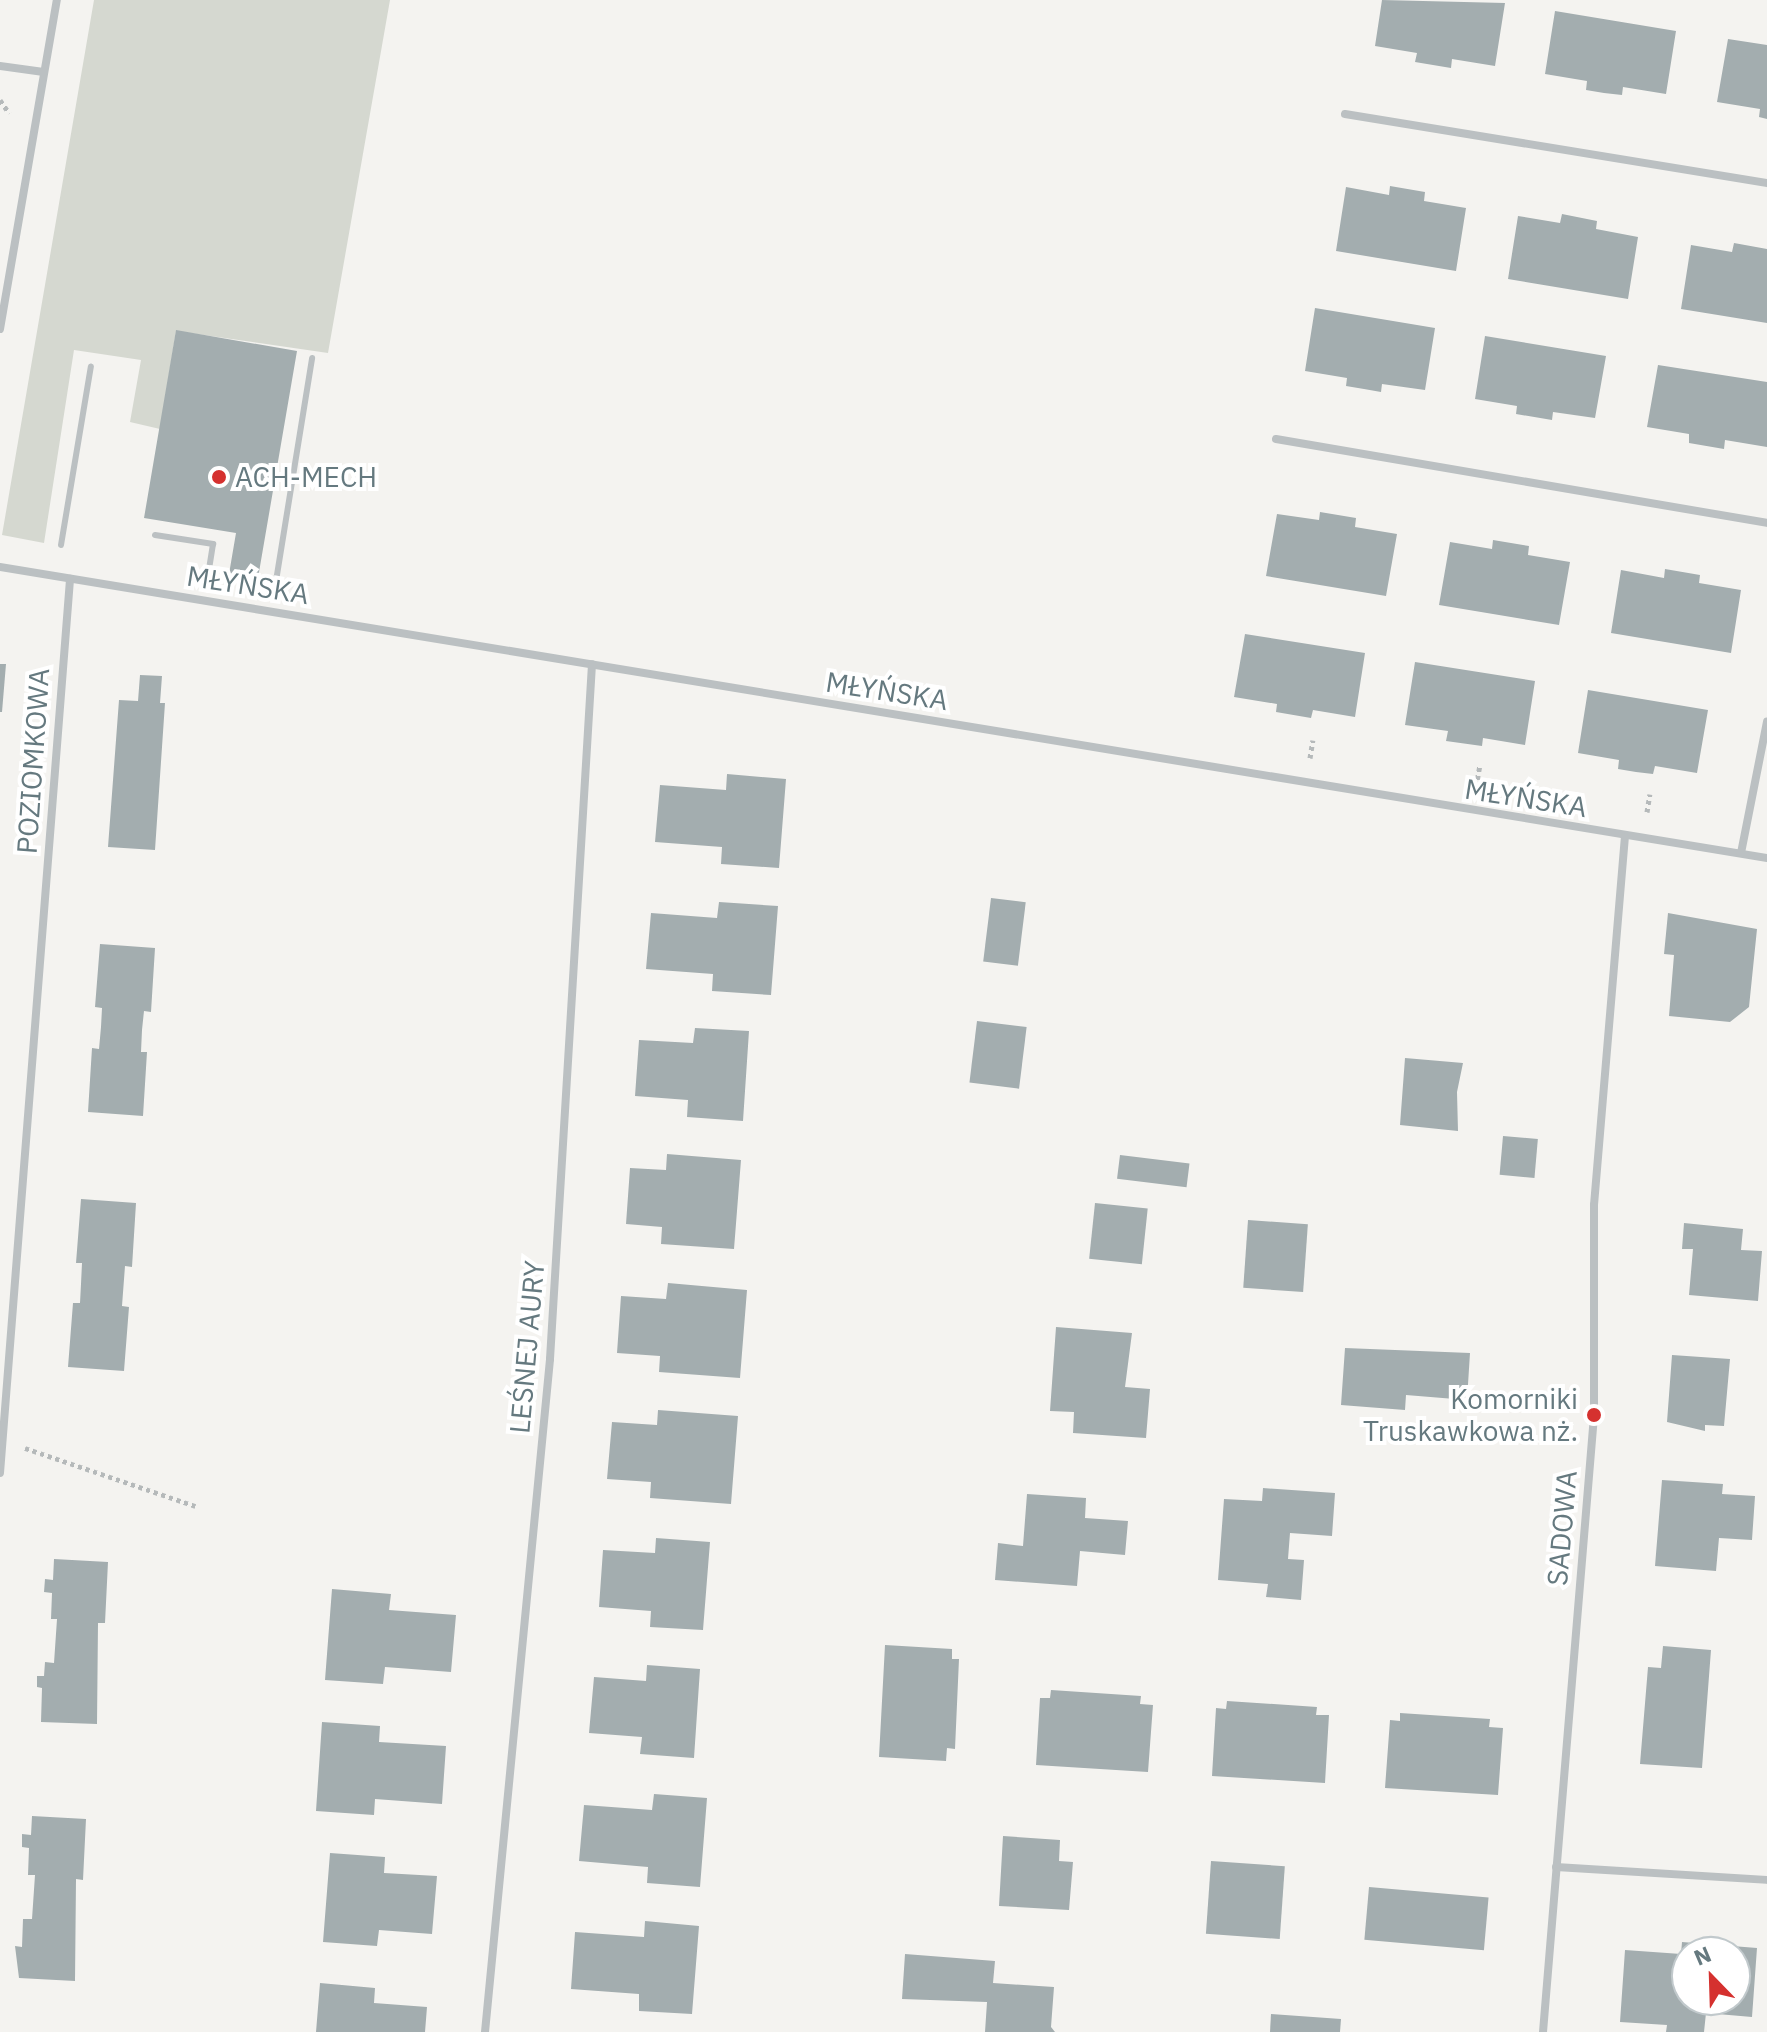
<!DOCTYPE html>
<meta charset="utf-8">
<style>
body{margin:0}
#map{position:relative;width:1767px;height:2032px;overflow:hidden;background:#f4f3f0;font-family:"IBM Plex Sans",sans-serif}
div>[style]{position:absolute}
[style*='--x']{left:calc(var(--x)*1px);top:calc(var(--y)*1px);width:calc(var(--w)*1px);rotate:calc(var(--a)*1deg)}
.green>*{inset:0;background:#d5d8d0}
.building>*{inset:0;background:#a3adaf;transform-origin:0 0}
.path>*{height:5px;margin-top:-2.5px;transform-origin:0;background:repeating-linear-gradient(90deg,#b5b9ba 0 4px,transparent 0 8px)}
.service>*{height:6px;margin:-3px;padding:0 3px;transform-origin:3px;border-radius:3px;background:#bbc0c2}
.minor>*{height:8px;margin:-4px;padding:0 4px;transform-origin:4px;border-radius:4px;background:#bbc0c2}
.dots>*{width:22px;height:22px;translate:-50% -50%;box-sizing:border-box;border:4px solid #fff;border-radius:50%}
span{translate:-50% -50%;white-space:nowrap;text-align:center;line-height:1.15;-webkit-text-stroke:8px #fff;paint-order:stroke}
.poi-label{font-size:28px;color:#65797f}
.left{translate:0 -50%;text-align:left}
.right{translate:-100% -50%;text-align:right}
.street-label{font-size:28px;color:#65797f}
.north{position:absolute;left:1671px;top:1936px;width:80px;height:80px;box-sizing:border-box;background:#fff;border:2px solid #c1c9cc;border-radius:50%;rotate:337deg;font-size:22px;font-weight:700;line-height:32px;text-align:center;color:#65797f}
.north::after{content:'';display:block;margin:auto;width:28px;height:36px;background:#d5312f;clip-path:polygon(50% 0,100% 100%,50% 72%,0 100%)}
</style>
<div id="map">
<div class="green">
<i style="clip-path:polygon(94px 0,390px 0,328px 353px,176px 331px,160px 429px,130px 422px,141px 360px,74px 350px,44px 543px,2px 535px)"></i>
</div>
<div class="building">
<i style="clip-path:polygon(1382px 0,1505px 3px,1495px 66px,1452px 59px,1451px 68px,1415px 62px,1417px 53px,1375px 46px)"></i>
<i style="clip-path:polygon(1555px 11px,1676px 31px,1666px 94px,1623px 87px,1622px 95px,1604px 93px,1586px 90px,1587px 81px,1545px 74px)"></i>
<i style="clip-path:polygon(1728px 39px,1767px 45px,1767px 119px,1759px 117px,1760px 109px,1717px 102px)"></i>
<i style="clip-path:polygon(1390px 186px,1425px 192px,1424px 201px,1466px 208px,1456px 271px,1336px 251px,1346px 187px,1389px 195px)"></i>
<i style="clip-path:polygon(1562px 214px,1597px 221px,1596px 229px,1638px 237px,1628px 299px,1508px 279px,1518px 216px,1560px 223px)"></i>
<i style="clip-path:polygon(1734px 243px,1767px 249px,1767px 323px,1681px 309px,1691px 245px,1732px 252px)"></i>
<i style="clip-path:polygon(1315px 308px,1435px 328px,1425px 390px,1382px 384px,1381px 392px,1364px 389px,1346px 386px,1347px 378px,1305px 371px)"></i>
<i style="clip-path:polygon(176px 330px,297px 351px,258px 578px,229px 574px,236px 533px,144px 518px)"></i>
<i style="clip-path:polygon(1485px 336px,1606px 356px,1595px 418px,1553px 412px,1552px 420px,1516px 414px,1517px 406px,1475px 399px)"></i>
<i style="clip-path:polygon(1658px 365px,1767px 382px,1767px 447px,1725px 440px,1724px 449px,1689px 443px,1689px 434px,1647px 427px)"></i>
<i style="clip-path:polygon(1320px 512px,1356px 518px,1355px 527px,1397px 534px,1386px 596px,1266px 576px,1277px 514px,1319px 520px)"></i>
<i style="clip-path:polygon(1493px 540px,1529px 546px,1528px 555px,1570px 562px,1559px 625px,1439px 605px,1450px 542px,1492px 549px)"></i>
<i style="clip-path:polygon(1665px 569px,1700px 575px,1699px 583px,1741px 590px,1731px 653px,1611px 633px,1621px 570px,1664px 578px)"></i>
<i style="clip-path:polygon(1245px 634px,1365px 653px,1355px 717px,1313px 710px,1311px 718px,1276px 712px,1277px 704px,1234px 697px)"></i>
<i style="clip-path:polygon(1415px 662px,1535px 681px,1525px 745px,1483px 738px,1482px 746px,1446px 741px,1448px 731px,1405px 725px)"></i>
<i style="clip-path:polygon(0 664px,6px 664px,2px 712px,0 712px)"></i>
<i style="clip-path:polygon(140px 675px,162px 676px,160px 703px,165px 703px,155px 850px,108px 847px,119px 700px,138px 701px)"></i>
<i style="clip-path:polygon(1588px 690px,1708px 710px,1697px 773px,1655px 766px,1653px 774px,1636px 772px,1618px 769px,1619px 760px,1578px 753px)"></i>
<i style="clip-path:polygon(727px 774px,786px 779px,779px 868px,721px 864px,722px 847px,655px 842px,660px 785px,726px 790px)"></i>
<i style="left:991px;top:898px;width:35px;height:64px;rotate:7deg"></i>
<i style="clip-path:polygon(719px 902px,778px 906px,771px 995px,712px 991px,713px 974px,646px 969px,651px 913px,717px 918px)"></i>
<i style="clip-path:polygon(1668px 913px,1757px 929px,1749px 1007px,1730px 1022px,1669px 1016px,1674px 955px,1664px 954px)"></i>
<i style="clip-path:polygon(100px 944px,155px 948px,151px 1012px,144px 1011px,142px 1030px,141px 1052px,147px 1052px,143px 1116px,88px 1112px,92px 1048px,99px 1049px,101px 1027px,102px 1008px,95px 1007px)"></i>
<i style="left:977px;top:1021px;width:50px;height:62px;rotate:7deg"></i>
<i style="clip-path:polygon(695px 1028px,749px 1031px,743px 1121px,687px 1117px,688px 1100px,635px 1096px,639px 1040px,693px 1043px)"></i>
<i style="clip-path:polygon(1405px 1058px,1463px 1063px,1457px 1092px,1458px 1131px,1400px 1125px)"></i>
<i style="left:1503px;top:1136px;width:35px;height:39px;rotate:5deg"></i>
<i style="clip-path:polygon(667px 1154px,741px 1160px,734px 1249px,661px 1244px,662px 1227px,626px 1224px,630px 1168px,666px 1170px)"></i>
<i style="left:1120px;top:1155px;width:70px;height:24px;rotate:7deg"></i>
<i style="clip-path:polygon(81px 1199px,136px 1203px,132px 1267px,125px 1266px,122px 1306px,129px 1307px,124px 1371px,68px 1367px,73px 1303px,80px 1303px,81px 1284px,82px 1263px,76px 1263px)"></i>
<i style="left:1095px;top:1203px;width:53px;height:56px;rotate:6deg"></i>
<i style="left:1248px;top:1220px;width:60px;height:68px;rotate:4deg"></i>
<i style="clip-path:polygon(1684px 1223px,1743px 1229px,1741px 1250px,1762px 1251px,1758px 1301px,1689px 1295px,1693px 1249px,1682px 1249px)"></i>
<i style="clip-path:polygon(668px 1283px,747px 1290px,740px 1378px,659px 1372px,660px 1356px,617px 1353px,621px 1296px,666px 1299px)"></i>
<i style="clip-path:polygon(1056px 1327px,1132px 1333px,1125px 1387px,1150px 1389px,1146px 1438px,1073px 1433px,1074px 1412px,1050px 1411px)"></i>
<i style="clip-path:polygon(1345px 1348px,1470px 1353px,1467px 1400px,1406px 1395px,1405px 1410px,1341px 1405px)"></i>
<i style="clip-path:polygon(1672px 1355px,1730px 1359px,1724px 1426px,1705px 1425px,1705px 1431px,1667px 1422px)"></i>
<i style="clip-path:polygon(658px 1410px,738px 1416px,731px 1504px,650px 1498px,651px 1482px,607px 1479px,612px 1422px,657px 1425px)"></i>
<i style="clip-path:polygon(1662px 1480px,1723px 1484px,1722px 1494px,1755px 1496px,1752px 1540px,1719px 1538px,1716px 1571px,1655px 1566px)"></i>
<i style="clip-path:polygon(1263px 1488px,1335px 1493px,1332px 1536px,1290px 1533px,1288px 1559px,1304px 1560px,1301px 1600px,1266px 1597px,1268px 1584px,1218px 1580px,1224px 1499px,1262px 1501px)"></i>
<i style="clip-path:polygon(1027px 1494px,1086px 1498px,1085px 1518px,1128px 1521px,1125px 1555px,1080px 1551px,1077px 1586px,995px 1580px,998px 1543px,1023px 1546px)"></i>
<i style="clip-path:polygon(656px 1538px,710px 1542px,703px 1630px,650px 1627px,651px 1611px,599px 1607px,603px 1550px,655px 1553px)"></i>
<i style="clip-path:polygon(54px 1559px,108px 1562px,105px 1623px,98px 1623px,97px 1724px,41px 1722px,42px 1688px,37px 1687px,37px 1676px,44px 1676px,45px 1662px,54px 1663px,57px 1619px,51px 1619px,52px 1593px,44px 1592px,45px 1579px,53px 1580px)"></i>
<i style="clip-path:polygon(332px 1589px,391px 1594px,389px 1610px,456px 1615px,451px 1672px,385px 1667px,383px 1684px,325px 1680px)"></i>
<i style="clip-path:polygon(885px 1645px,952px 1649px,952px 1659px,959px 1659px,955px 1749px,947px 1748px,946px 1761px,879px 1757px)"></i>
<i style="clip-path:polygon(1663px 1646px,1711px 1650px,1702px 1768px,1640px 1764px,1648px 1667px,1661px 1668px)"></i>
<i style="clip-path:polygon(647px 1665px,700px 1669px,694px 1758px,640px 1754px,642px 1737px,589px 1733px,594px 1677px,646px 1681px)"></i>
<i style="clip-path:polygon(1051px 1690px,1141px 1696px,1140px 1704px,1153px 1705px,1148px 1772px,1036px 1765px,1040px 1698px,1050px 1698px)"></i>
<i style="clip-path:polygon(1227px 1701px,1317px 1707px,1316px 1715px,1329px 1715px,1325px 1783px,1212px 1776px,1216px 1708px,1226px 1709px)"></i>
<i style="clip-path:polygon(1400px 1713px,1490px 1719px,1489px 1727px,1503px 1728px,1498px 1795px,1385px 1788px,1390px 1720px,1400px 1721px)"></i>
<i style="clip-path:polygon(322px 1722px,380px 1726px,379px 1742px,446px 1746px,442px 1804px,375px 1799px,374px 1815px,316px 1811px)"></i>
<i style="clip-path:polygon(654px 1794px,707px 1798px,700px 1887px,647px 1883px,648px 1867px,579px 1861px,584px 1805px,652px 1810px)"></i>
<i style="clip-path:polygon(32px 1816px,86px 1819px,83px 1880px,76px 1879px,75px 1981px,19px 1978px,15px 1946px,22px 1947px,23px 1919px,32px 1919px,35px 1875px,28px 1875px,29px 1848px,22px 1847px,22px 1834px,31px 1835px)"></i>
<i style="clip-path:polygon(1003px 1836px,1060px 1840px,1059px 1861px,1073px 1862px,1069px 1910px,999px 1906px)"></i>
<i style="clip-path:polygon(330px 1853px,385px 1857px,384px 1873px,437px 1876px,432px 1934px,379px 1930px,377px 1946px,323px 1942px)"></i>
<i style="left:1211px;top:1861px;width:74px;height:73px;rotate:4deg"></i>
<i style="left:1369px;top:1887px;width:120px;height:53px;rotate:5deg"></i>
<i style="clip-path:polygon(645px 1921px,699px 1926px,692px 2014px,639px 2011px,639px 1994px,571px 1989px,575px 1932px,644px 1937px)"></i>
<i style="clip-path:polygon(evenodd,1682px 1942px,1757px 1948px,1752px 2017px,1706px 2013px,1704px 2032px,1666px 2032px,1667px 2025px,1620px 2022px,1625px 1950px,1681px 1954px,1682px 1942px,1687px 1952px,1735px 1952px,1735px 2000px,1687px 2000px,1687px 1952px)"></i>
<i style="clip-path:polygon(905px 1954px,995px 1961px,993px 1983px,1054px 1987px,1051px 2027px,1055px 2032px,985px 2032px,987px 2002px,902px 1999px)"></i>
<i style="clip-path:polygon(320px 1983px,375px 1988px,374px 2003px,427px 2007px,425px 2032px,316px 2032px)"></i>
<i style="clip-path:polygon(1271px 2014px,1341px 2019px,1340px 2032px,1270px 2032px)"></i>
</div>
<div class="path">
<i style="--x:0;--y:100;--w:16;--a:55"></i>
<i style="--x:1310;--y:758;--w:18;--a:-81"></i>
<i style="--x:1476;--y:787;--w:22;--a:-80"></i>
<i style="--x:1647;--y:812;--w:18;--a:-81"></i>
<i style="--x:25;--y:1448;--w:180;--a:18.8"></i>
</div>
<div class="service">
<i style="--x:155;--y:535;--w:59;--a:8.8"></i>
<i style="--x:213;--y:544;--w:26;--a:99"></i>
<i style="--x:61;--y:545;--w:181;--a:-80.5"></i>
<i style="--x:276;--y:581;--w:226;--a:-80.8"></i>
</div>
<div class="minor">
<i style="--x:0;--y:66;--w:44;--a:7.8"></i>
<i style="--x:1345;--y:114;--w:428;--a:9.3"></i>
<i style="--x:0;--y:329;--w:334;--a:-80.2"></i>
<i style="--x:1276;--y:439;--w:498;--a:9.7"></i>
<i style="--x:0;--y:567;--w:1791;--a:9.35"></i>
<i style="--x:1741;--y:853;--w:134;--a:-78.8"></i>
<i style="--x:0;--y:1473;--w:897;--a:-85.52"></i>
<i style="--x:1556;--y:1867;--w:211;--a:3.5"></i>
<i style="--x:485;--y:2032;--w:676;--a:-84.48"></i>
<i style="--x:550;--y:1359;--w:696;--a:-86.54"></i>
<i style="--x:1543;--y:2032;--w:619;--a:-85.27"></i>
<i style="--x:1594;--y:1415;--w:210;--a:-90"></i>
<i style="--x:1594;--y:1205;--w:369;--a:-85.2"></i>
</div>
<div class="dots">
<i style="left:219px;top:477px;background:#d5312f"></i>
<i style="left:1594px;top:1415px;background:#d5312f"></i>
</div>
<div class="poi-label">
<span class="left" style="left:235px;top:477px">ACH-MECH</span>
<span class="right" style="left:1578px;top:1415px">Komorniki<br>Truskawkowa nż.</span>
</div>
<div class="street-label">
<span style="left:248px;top:585px;rotate:9deg">MŁYŃSKA</span>
<span style="left:887px;top:691px;rotate:9deg">MŁYŃSKA</span>
<span style="left:33px;top:761px;rotate:-86deg">POZIOMKOWA</span>
<span style="left:1526px;top:798px;rotate:9deg">MŁYŃSKA</span>
<span style="left:527px;top:1347px;rotate:-85deg">LEŚNEJ AURY</span>
<span style="left:1562px;top:1528px;rotate:-85deg">SADOWA</span>
</div>
<div class="north">N</div>
</div>
